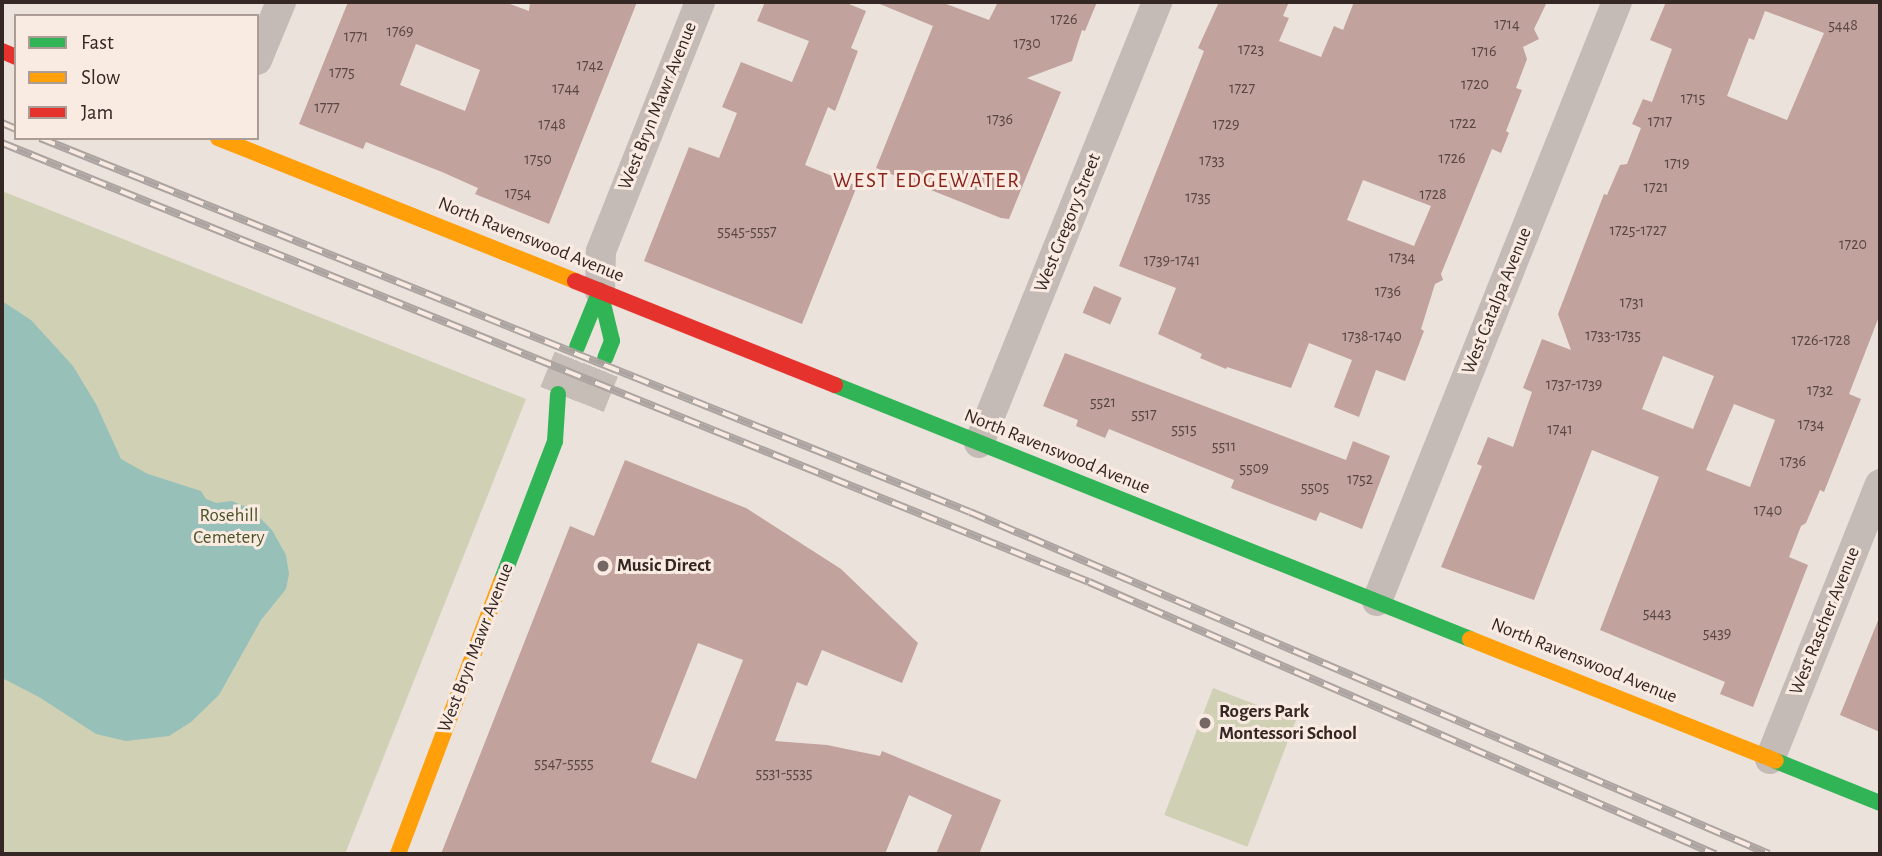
<!DOCTYPE html>
<style>
body{margin:0}
#map{position:relative;width:1882px;height:856px;overflow:hidden;background:#ece2dc;font-family:"Alegreya Sans",sans-serif}
div>[style]{position:absolute}
[style*='--x']{left:calc(var(--x)*1px);top:calc(var(--y)*1px);width:calc(var(--w)*1px);rotate:calc(var(--a)*1deg)}
.green>*{inset:0;background:#d0d0b5;transform-origin:0 0}
.water>*{inset:0;background:#97c0b9}
.building>*{inset:0;background:#c1a29c;transform-origin:0 0}
.secondary-tunnel>*{height:38px;margin-top:-19px;transform-origin:0;background:repeating-linear-gradient(90deg,#c7bdb7 0 38px,transparent 0 57px)}
.street>*{height:30px;margin:-15px;padding:0 15px;transform-origin:15px;border-radius:15px;background:#c4bab6}
.fast>*{height:16px;margin:-8px;padding:0 8px;transform-origin:8px;border-radius:8px;background:#30b455}
.slow>*{height:16px;margin:-8px;padding:0 8px;transform-origin:8px;border-radius:8px;background:#ff9f0a}
.jam>*{height:16px;margin:-8px;padding:0 8px;transform-origin:8px;border-radius:8px;background:#e5322d}
.rail>*{height:8px;margin-top:-4px;transform-origin:0;background:repeating-linear-gradient(90deg,#faebe2 0 16px,#aca4a0 0 32px);box-sizing:border-box;border-block:2px solid #aca4a0}
.dots>*{width:19px;height:19px;translate:-50% -50%;box-sizing:border-box;border:4px solid #faebe2;border-radius:50%}
span{translate:-50% -50%;white-space:nowrap;text-align:center;line-height:1.15;-webkit-text-stroke:6px #faebe2;paint-order:stroke}
.number-label{font-size:16px;color:#584642}
.number-label span{-webkit-text-stroke-width:0}
.street-label{font-size:19px;color:#352724}
.park-label{font-size:19px;color:#4b5427}
.poi-label{font-size:19px;color:#352724;font-weight:700}
.left{translate:0 -50%;text-align:left}
.neighbourhood-label{font-size:21px;color:#892118;letter-spacing:2px}
.frame{position:absolute;inset:0;border:4px solid #352724;pointer-events:none}
.legend{position:absolute;left:14px;top:14px;width:245px;height:126px;box-sizing:border-box;background:#faebe2;border:2px solid #ab9d96;margin:0;padding:9px 12px;list-style:none;font-size:21px;color:#352724}
.legend li{display:flex;align-items:center;gap:14px;height:35px}
.legend b{width:35px;border:2px solid #ab9d96}
</style>
<div id="map">
<div class="green">
<i style="clip-path:polygon(2px 191px,526px 399px,345px 854px,2px 854px)"></i>
<i style="left:1213px;top:688px;width:89px;height:136px;rotate:21deg"></i>
</div>
<div class="water">
<i style="clip-path:polygon(2px 301px,31px 320px,73px 366px,96px 404px,121px 459px,148px 474px,201px 491px,206px 499px,216px 503px,232px 501px,251px 509px,272px 530px,286px 555px,289px 574px,286px 589px,261px 620px,219px 695px,191px 722px,169px 736px,126px 741px,96px 734px,39px 697px,2px 678px)"></i>
</div>
<div class="building">
<i style="clip-path:polygon(evenodd,348px 2px,505px 2px,529px 11px,530px 2px,637px 2px,549px 224px,475px 194px,478px 188px,442px 172px,366px 142px,363px 149px,299px 124px,348px 2px,416px 44px,480px 70px,465px 111px,400px 85px,416px 44px)"></i>
<i style="clip-path:polygon(765px 2px,844px 2px,866px 11px,851px 48px,858px 51px,835px 111px,828px 107px,805px 165px,857px 186px,802px 324px,644px 261px,689px 147px,719px 158px,737px 113px,722px 107px,741px 62px,792px 82px,809px 41px,757px 21px)"></i>
<i style="clip-path:polygon(875px 2px,941px 2px,989px 20px,998px 2px,1097px 2px,1085px 31px,1082px 30px,1072px 61px,1027px 78px,1061px 92px,1009px 219px,1001px 218px,876px 168px,933px 26px)"></i>
<i style="clip-path:polygon(evenodd,1219px 2px,1289px 2px,1283px 16px,1289px 18px,1279px 41px,1321px 57px,1334px 26px,1343px 30px,1354px 2px,1547px 2px,1534px 29px,1539px 39px,1523px 47px,1527px 59px,1516px 88px,1522px 90px,1506px 131px,1509px 133px,1501px 153px,1492px 149px,1441px 274px,1443px 280px,1435px 284px,1421px 329px,1424px 331px,1405px 381px,1376px 370px,1359px 417px,1334px 407px,1352px 360px,1309px 343px,1291px 388px,1227px 367px,1226px 369px,1200px 358px,1202px 354px,1158px 334px,1176px 288px,1119px 266px,1204px 51px,1198px 48px,1219px 2px,1363px 180px,1431px 206px,1414px 246px,1347px 220px,1363px 180px)"></i>
<i style="clip-path:polygon(evenodd,1666px 2px,1880px 2px,1880px 314px,1849px 394px,1861px 399px,1824px 492px,1820px 490px,1806px 523px,1801px 526px,1789px 557px,1808px 565px,1753px 707px,1720px 694px,1725px 682px,1600px 630px,1659px 477px,1592px 450px,1534px 600px,1441px 567px,1482px 466px,1477px 464px,1488px 437px,1513px 447px,1532px 392px,1523px 388px,1542px 339px,1571px 350px,1558px 314px,1604px 194px,1607px 195px,1620px 165px,1627px 164px,1641px 128px,1632px 124px,1643px 99px,1652px 102px,1672px 49px,1650px 40px,1666px 2px,1765px 11px,1824px 33px,1787px 120px,1727px 96px,1749px 38px,1754px 40px,1765px 11px,1666px 2px,1663px 356px,1714px 376px,1693px 429px,1642px 409px,1663px 356px,1666px 2px,1734px 404px,1775px 420px,1750px 487px,1706px 470px,1734px 404px)"></i>
<i style="left:1094px;top:286px;width:30px;height:29px;rotate:23deg"></i>
<i style="clip-path:polygon(1065px 353px,1346px 460px,1353px 441px,1390px 456px,1362px 529px,1320px 512px,1316px 521px,1267px 502px,1231px 488px,1234px 480px,1109px 429px,1105px 438px,1076px 426px,1078px 420px,1043px 406px)"></i>
<i style="clip-path:polygon(evenodd,625px 460px,746px 508px,841px 569px,918px 643px,902px 683px,822px 650px,807px 686px,797px 682px,775px 741px,827px 745px,880px 756px,882px 751px,1001px 800px,979px 854px,936px 854px,952px 815px,909px 795px,885px 854px,441px 854px,570px 526px,594px 536px,625px 460px,698px 643px,743px 660px,696px 779px,651px 762px,698px 643px)"></i>
<i style="clip-path:polygon(1879px 618px,1880px 619px,1880px 732px,1840px 715px)"></i>
</div>
<div class="secondary-tunnel">
<i style="--x:558;--y:394;--w:51;--a:-68"></i>
<i style="--x:586;--y:405;--w:51;--a:-68"></i>
</div>
<div class="street">
<i style="--x:257;--y:60;--w:63;--a:-67.5"></i>
<i style="--x:600;--y:291;--w:40;--a:-88.6"></i>
<i style="--x:601;--y:251;--w:268;--a:-68.3"></i>
<i style="--x:979;--y:443;--w:476;--a:-68"></i>
<i style="--x:1377;--y:601;--w:645;--a:-68.17"></i>
<i style="--x:1770;--y:759;--w:296;--a:-68.2"></i>
</div>
<div class="fast">
<i style="--x:600;--y:291;--w:51;--a:76.5"></i>
<i style="--x:612;--y:341;--w:18;--a:112"></i>
<i style="--x:577;--y:347;--w:61;--a:-67.7"></i>
<i style="--x:835;--y:385;--w:684;--a:21.8"></i>
<i style="--x:501;--y:582;--w:151;--a:-69"></i>
<i style="--x:555;--y:441;--w:47;--a:-86.3"></i>
<i style="--x:1776;--y:761;--w:112;--a:22"></i>
</div>
<div class="slow">
<i style="--x:218;--y:138;--w:385;--a:21.8"></i>
<i style="--x:1470;--y:639;--w:329;--a:21.7"></i>
<i style="--x:398;--y:854;--w:291;--a:-69.3"></i>
</div>
<div class="jam">
<i style="--x:2;--y:51;--w:15;--a:23"></i>
<i style="--x:575;--y:281;--w:280;--a:21.8"></i>
</div>
<div class="rail">
<i style="--x:2;--y:123;--w:15;--a:23"></i>
<i style="--x:40;--y:138;--w:1002;--a:21.91"></i>
<i style="--x:970;--y:512;--w:869;--a:23.17"></i>
<i style="--x:2;--y:143;--w:1172;--a:21.99"></i>
<i style="--x:1089;--y:582;--w:683;--a:23.49"></i>
</div>
<div class="dots">
<i style="left:603px;top:566px;background:#756864"></i>
<i style="left:1205px;top:723px;background:#756864"></i>
</div>
<div class="number-label">
<span style="left:1064px;top:19px">1726</span>
<span style="left:1507px;top:24px">1714</span>
<span style="left:1843px;top:25px">5448</span>
<span style="left:400px;top:31px">1769</span>
<span style="left:356px;top:36px">1771</span>
<span style="left:1027px;top:43px">1730</span>
<span style="left:1251px;top:49px">1723</span>
<span style="left:1484px;top:51px">1716</span>
<span style="left:590px;top:65px">1742</span>
<span style="left:342px;top:72px">1775</span>
<span style="left:1475px;top:84px">1720</span>
<span style="left:566px;top:88px">1744</span>
<span style="left:1242px;top:88px">1727</span>
<span style="left:1693px;top:98px">1715</span>
<span style="left:327px;top:107px">1777</span>
<span style="left:1000px;top:119px">1736</span>
<span style="left:1660px;top:121px">1717</span>
<span style="left:1463px;top:123px">1722</span>
<span style="left:552px;top:124px">1748</span>
<span style="left:1226px;top:124px">1729</span>
<span style="left:1452px;top:158px">1726</span>
<span style="left:538px;top:159px">1750</span>
<span style="left:1212px;top:160px">1733</span>
<span style="left:1677px;top:163px">1719</span>
<span style="left:1656px;top:187px">1721</span>
<span style="left:518px;top:193px">1754</span>
<span style="left:1433px;top:194px">1728</span>
<span style="left:1198px;top:197px">1735</span>
<span style="left:1638px;top:230px">1725-1727</span>
<span style="left:747px;top:231px">5545-5557</span>
<span style="left:1853px;top:244px">1720</span>
<span style="left:1402px;top:257px">1734</span>
<span style="left:1172px;top:260px">1739-1741</span>
<span style="left:1388px;top:291px">1736</span>
<span style="left:1632px;top:302px">1731</span>
<span style="left:1613px;top:335px">1733-1735</span>
<span style="left:1372px;top:336px">1738-1740</span>
<span style="left:1821px;top:340px">1726-1728</span>
<span style="left:1574px;top:384px">1737-1739</span>
<span style="left:1820px;top:390px">1732</span>
<span style="left:1103px;top:402px">5521</span>
<span style="left:1144px;top:414px">5517</span>
<span style="left:1811px;top:424px">1734</span>
<span style="left:1184px;top:429px">5515</span>
<span style="left:1560px;top:429px">1741</span>
<span style="left:1224px;top:446px">5511</span>
<span style="left:1793px;top:461px">1736</span>
<span style="left:1254px;top:468px">5509</span>
<span style="left:1360px;top:479px">1752</span>
<span style="left:1315px;top:487px">5505</span>
<span style="left:1768px;top:510px">1740</span>
<span style="left:1657px;top:613px">5443</span>
<span style="left:1717px;top:633px">5439</span>
<span style="left:564px;top:763px">5547-5555</span>
<span style="left:784px;top:773px">5531-5535</span>
</div>
<div class="street-label">
<span style="left:658px;top:106px;rotate:-68deg">West Bryn Mawr Avenue</span>
<span style="left:1068px;top:223px;rotate:-68deg">West Gregory Street</span>
<span style="left:531px;top:240px;rotate:22deg">North Ravenswood Avenue</span>
<span style="left:1497px;top:301px;rotate:-68deg">West Catalpa Avenue</span>
<span style="left:1057px;top:452px;rotate:22deg">North Ravenswood Avenue</span>
<span style="left:1825px;top:621px;rotate:-68deg">West Rascher Avenue</span>
<span style="left:476px;top:648px;rotate:-69deg">West Bryn Mawr Avenue</span>
<span style="left:1584px;top:661px;rotate:22deg">North Ravenswood Avenue</span>
</div>
<div class="park-label">
<span style="left:229px;top:527px">Rosehill<br>Cemetery</span>
</div>
<div class="poi-label">
<span class="left" style="left:617px;top:566px">Music Direct</span>
<span class="left" style="left:1219px;top:723px">Rogers Park<br>Montessori School</span>
</div>
<div class="neighbourhood-label">
<span style="left:927px;top:181px">WEST EDGEWATER</span>
</div>
<div class="frame"></div>
<ul class="legend">
<li><b style="height:9px;background:#30b455"></b>Fast</li>
<li><b style="height:9px;background:#ff9f0a"></b>Slow</li>
<li><b style="height:9px;background:#e5322d"></b>Jam</li>
</ul>
</div>
